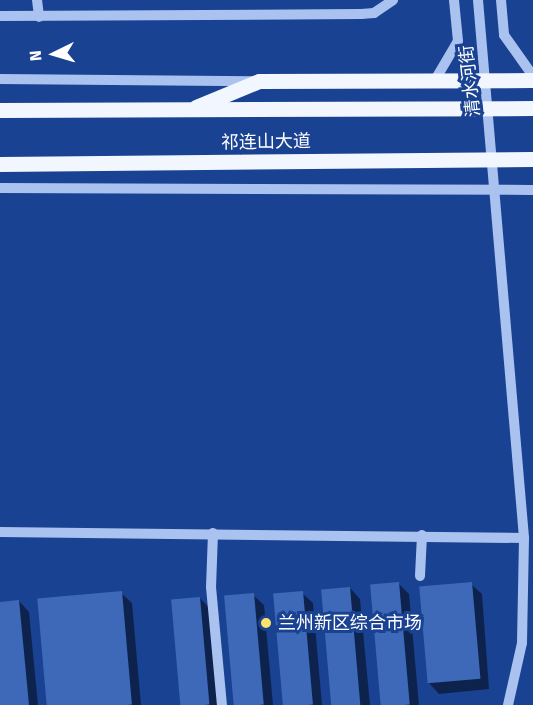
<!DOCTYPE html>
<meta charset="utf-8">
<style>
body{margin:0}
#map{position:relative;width:533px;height:705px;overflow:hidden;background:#1a4292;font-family:"Fira Sans","Noto Sans SC",sans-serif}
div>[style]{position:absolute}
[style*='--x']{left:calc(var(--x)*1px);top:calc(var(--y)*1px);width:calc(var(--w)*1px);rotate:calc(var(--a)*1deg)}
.shadow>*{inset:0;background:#0007}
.building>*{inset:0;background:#3e69b8;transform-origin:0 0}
.minor>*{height:10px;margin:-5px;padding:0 5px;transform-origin:5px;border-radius:5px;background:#aac2ef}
.major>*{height:15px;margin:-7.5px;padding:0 7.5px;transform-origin:7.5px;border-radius:7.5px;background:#f2f6ff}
.dots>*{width:16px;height:16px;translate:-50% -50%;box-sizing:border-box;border:3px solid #1a4292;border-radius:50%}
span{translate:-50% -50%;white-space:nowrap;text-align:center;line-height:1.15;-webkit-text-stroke:6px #1a4292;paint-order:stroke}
.street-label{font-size:18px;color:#fff}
.poi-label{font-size:18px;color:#fff}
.left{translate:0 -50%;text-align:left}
.north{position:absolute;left:24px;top:24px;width:60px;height:60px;-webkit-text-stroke:4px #1a4292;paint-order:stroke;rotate:265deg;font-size:16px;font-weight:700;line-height:24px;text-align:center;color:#fff}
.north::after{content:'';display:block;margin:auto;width:21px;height:27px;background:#fff;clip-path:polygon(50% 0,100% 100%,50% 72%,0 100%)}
</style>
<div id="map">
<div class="shadow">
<i style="clip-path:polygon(399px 584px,409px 594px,419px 705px,382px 705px)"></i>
<i style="clip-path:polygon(471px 584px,482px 594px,489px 689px,439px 694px,429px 683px)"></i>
<i style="clip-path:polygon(350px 588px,360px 599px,370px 705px,333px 705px)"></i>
<i style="clip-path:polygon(121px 593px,132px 603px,141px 705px,48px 705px)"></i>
<i style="clip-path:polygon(302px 593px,313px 603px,322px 705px,285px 705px)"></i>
<i style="clip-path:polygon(253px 595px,264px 605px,273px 705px,235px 705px)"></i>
<i style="clip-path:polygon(200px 598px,210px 609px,219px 705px,182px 705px)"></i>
<i style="clip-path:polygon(19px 601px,29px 612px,38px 705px,0 705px,0 603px)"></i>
</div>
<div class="building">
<i style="left:399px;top:582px;width:123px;height:29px;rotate:85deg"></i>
<i style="left:472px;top:582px;width:97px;height:53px;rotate:85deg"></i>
<i style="left:350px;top:587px;width:119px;height:29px;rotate:85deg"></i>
<i style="left:122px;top:591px;width:114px;height:85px;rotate:85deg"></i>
<i style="left:303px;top:591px;width:114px;height:30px;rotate:85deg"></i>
<i style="left:254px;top:593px;width:112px;height:30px;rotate:85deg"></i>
<i style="left:200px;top:597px;width:108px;height:29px;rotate:85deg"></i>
<i style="clip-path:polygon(19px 600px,29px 705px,0 705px,0 602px)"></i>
</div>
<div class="minor">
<i style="--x:37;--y:0;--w:17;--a:83"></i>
<i style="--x:478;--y:0;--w:540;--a:85.11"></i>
<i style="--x:524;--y:538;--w:105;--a:91.1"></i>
<i style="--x:522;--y:643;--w:64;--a:102.7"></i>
<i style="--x:501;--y:0;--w:35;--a:85"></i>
<i style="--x:504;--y:35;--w:50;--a:54.7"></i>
<i style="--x:0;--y:16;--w:361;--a:-0.3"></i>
<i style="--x:361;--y:14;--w:13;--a:-4"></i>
<i style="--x:374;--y:13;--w:23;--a:-34"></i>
<i style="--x:0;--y:79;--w:253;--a:0.5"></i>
<i style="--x:435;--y:80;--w:45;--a:-59.5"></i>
<i style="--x:458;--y:41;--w:41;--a:-95.6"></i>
<i style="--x:0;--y:188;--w:533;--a:0.21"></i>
<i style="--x:0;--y:532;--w:524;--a:0.66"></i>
<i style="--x:213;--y:533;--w:54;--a:92.1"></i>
<i style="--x:211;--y:587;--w:119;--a:84.7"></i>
<i style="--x:420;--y:576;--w:41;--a:-87.2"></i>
</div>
<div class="major">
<i style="--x:196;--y:107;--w:68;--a:-22.4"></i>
<i style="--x:259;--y:81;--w:274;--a:-0.2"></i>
<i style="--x:0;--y:110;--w:533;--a:-0.21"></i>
<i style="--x:0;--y:164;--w:533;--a:-0.54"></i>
</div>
<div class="dots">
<i style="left:266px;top:623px;background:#ffe268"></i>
</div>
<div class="street-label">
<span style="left:470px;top:81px;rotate:-96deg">清水河街</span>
<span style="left:266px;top:142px;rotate:-1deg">祁连山大道</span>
</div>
<div class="poi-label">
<span class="left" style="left:278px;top:623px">兰州新区综合市场</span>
</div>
<div class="north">N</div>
</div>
